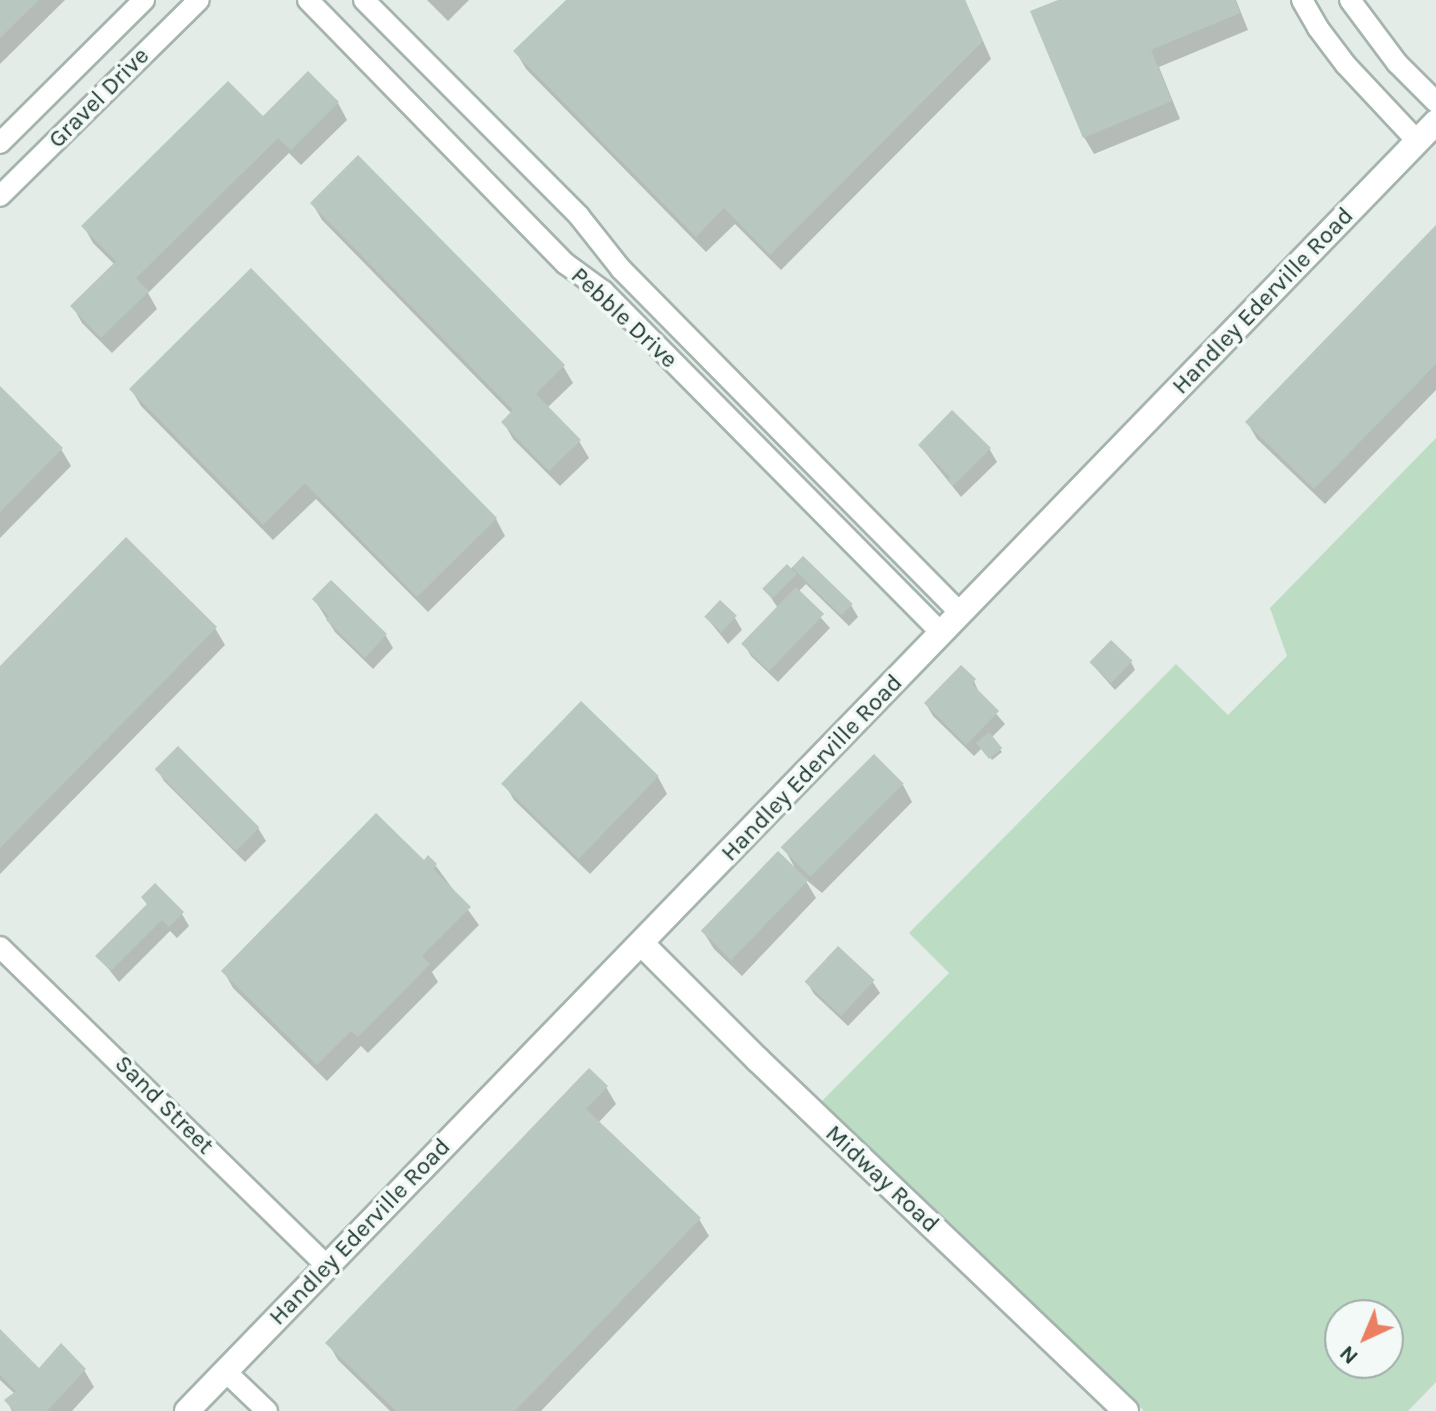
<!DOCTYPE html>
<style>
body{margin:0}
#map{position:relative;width:1436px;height:1411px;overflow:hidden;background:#e3ece7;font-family:Karla,sans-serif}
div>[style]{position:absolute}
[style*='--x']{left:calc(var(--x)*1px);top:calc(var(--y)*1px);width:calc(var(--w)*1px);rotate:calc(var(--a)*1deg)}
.green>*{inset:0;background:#bddcc4}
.shadow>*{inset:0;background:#0003}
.building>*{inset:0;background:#b8c7c0;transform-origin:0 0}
.roads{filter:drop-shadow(2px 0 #a6b4ae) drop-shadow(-2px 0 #a6b4ae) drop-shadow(0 2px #a6b4ae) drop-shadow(0 -2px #a6b4ae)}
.street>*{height:20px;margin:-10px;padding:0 10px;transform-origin:10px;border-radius:10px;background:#fff}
.secondary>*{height:24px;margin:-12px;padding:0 12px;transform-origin:12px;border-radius:12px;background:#fff}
span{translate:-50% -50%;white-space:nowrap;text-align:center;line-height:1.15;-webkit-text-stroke:7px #f3f9f6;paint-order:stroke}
.street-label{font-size:24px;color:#233c35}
.north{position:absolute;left:1324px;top:1299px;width:80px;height:80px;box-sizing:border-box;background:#f3f9f6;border:2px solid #a0ada9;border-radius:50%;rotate:224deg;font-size:22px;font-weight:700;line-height:32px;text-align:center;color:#233c35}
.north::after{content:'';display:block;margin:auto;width:28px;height:36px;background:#ec7e61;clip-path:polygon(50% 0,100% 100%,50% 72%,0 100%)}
</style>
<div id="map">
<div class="green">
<i style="clip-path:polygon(evenodd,1436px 438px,1436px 1382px,1408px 1411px,1144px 1411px,821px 1102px,949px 973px,909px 933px,1176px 664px,1228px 715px,1287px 656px,1270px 608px,1436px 438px,1340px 1315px,1388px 1315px,1388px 1363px,1340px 1363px,1340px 1315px)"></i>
</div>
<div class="shadow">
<i style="clip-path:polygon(0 0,65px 0,0 64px)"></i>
<i style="clip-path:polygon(427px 0,469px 0,448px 21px)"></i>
<i style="clip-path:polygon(569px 0,965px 0,991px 59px,781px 270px,735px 224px,706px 252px,526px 69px,516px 52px)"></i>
<i style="clip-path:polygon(1064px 0,1236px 0,1248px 30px,1159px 67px,1180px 119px,1094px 154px,1084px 137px)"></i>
<i style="clip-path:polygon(338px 103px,347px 120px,301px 165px,289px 153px,148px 293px,157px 309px,112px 353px,82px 323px,73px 307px,115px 265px,93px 243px,84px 227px,263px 119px)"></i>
<i style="clip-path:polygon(312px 203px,563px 366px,573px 383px,547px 408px,579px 441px,589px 458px,560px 486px,513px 439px,504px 423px,512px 414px,322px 220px)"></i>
<i style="clip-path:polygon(1436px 228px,1436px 390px,1325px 504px,1257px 439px,1247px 422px)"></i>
<i style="clip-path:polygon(0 389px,61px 449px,71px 466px,0 538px)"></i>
<i style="clip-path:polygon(131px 389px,496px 519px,505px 536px,428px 612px,316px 499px,273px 540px,141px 406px)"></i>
<i style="clip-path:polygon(952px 413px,990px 450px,997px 462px,961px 497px,920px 446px)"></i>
<i style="clip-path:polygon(803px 559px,851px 605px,858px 617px,849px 626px,806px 584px,798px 592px,830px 628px,778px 682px,751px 656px,744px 644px,778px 608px,765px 589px)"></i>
<i style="clip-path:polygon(331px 582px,386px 636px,393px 648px,373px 669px,335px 632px,314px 599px)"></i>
<i style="clip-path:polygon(706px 617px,735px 618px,742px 630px,728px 644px)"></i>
<i style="clip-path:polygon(215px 628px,225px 645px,0 874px,0 668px)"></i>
<i style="clip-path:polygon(1131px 662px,1135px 670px,1115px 690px,1091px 663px)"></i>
<i style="clip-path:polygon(974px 681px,980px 695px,1005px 724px,991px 738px,1002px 752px,992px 760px,982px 748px,974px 756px,933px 716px,926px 704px)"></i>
<i style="clip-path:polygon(581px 704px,658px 777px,667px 794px,590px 874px,514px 800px,504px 783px)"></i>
<i style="clip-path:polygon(157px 769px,258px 828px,266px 841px,245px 862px,164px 781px)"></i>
<i style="clip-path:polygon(903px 785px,912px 802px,822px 893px,804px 878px,816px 898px,742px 976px,714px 949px,704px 933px,796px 870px,784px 848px)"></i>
<i style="clip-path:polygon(436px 866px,479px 925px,432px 972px,438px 982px,368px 1053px,361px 1046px,327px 1081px,233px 988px,224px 972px)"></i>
<i style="clip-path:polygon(143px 898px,182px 914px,189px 926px,177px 938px,170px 931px,119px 982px,98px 956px,148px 906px)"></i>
<i style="clip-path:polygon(872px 981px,880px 993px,848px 1026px,814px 994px,807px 982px)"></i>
<i style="clip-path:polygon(606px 1087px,616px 1104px,598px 1123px,699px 1219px,709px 1236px,541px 1411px,390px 1411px,338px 1360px,328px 1343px)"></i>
<i style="clip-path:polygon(0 1332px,39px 1371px,84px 1370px,94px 1387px,72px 1411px,12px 1411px,7px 1401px,15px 1394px,0 1380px)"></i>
</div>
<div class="building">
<i style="clip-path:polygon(0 0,39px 0,0 38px)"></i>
<i style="clip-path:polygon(566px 0,965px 0,983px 41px,770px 255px,724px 208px,696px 237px,513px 51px)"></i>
<i style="clip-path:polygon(1058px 0,1235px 0,1240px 13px,1151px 50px,1172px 101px,1083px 138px,1030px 11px)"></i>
<i style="clip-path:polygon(308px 71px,339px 102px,291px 150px,278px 138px,136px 278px,149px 291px,101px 338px,70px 306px,116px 261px,81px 226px,228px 81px,263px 116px)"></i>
<i style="clip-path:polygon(358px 155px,565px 365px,536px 394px,581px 440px,549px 471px,501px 422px,513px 410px,310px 203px)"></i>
<i style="clip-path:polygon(1436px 225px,1436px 364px,1314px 489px,1245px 422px)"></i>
<i style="clip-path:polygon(251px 268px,497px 518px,417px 597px,305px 483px,263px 525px,129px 389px)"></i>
<i style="clip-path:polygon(0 386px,63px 448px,0 512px)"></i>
<i style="clip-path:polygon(952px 410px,991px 448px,953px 486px,947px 480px,950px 477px,918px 445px)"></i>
<i style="clip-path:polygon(126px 537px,217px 627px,0 848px,0 666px)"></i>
<i style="left:803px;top:556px;width:69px;height:16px;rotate:44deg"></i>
<i style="left:787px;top:564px;width:14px;height:35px;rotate:45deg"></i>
<i style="clip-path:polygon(331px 580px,387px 634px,365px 658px,326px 620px,329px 616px,312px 599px)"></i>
<i style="left:796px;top:587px;width:39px;height:79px;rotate:44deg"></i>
<i style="left:720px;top:600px;width:23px;height:23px;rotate:43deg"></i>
<i style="left:1111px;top:640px;width:30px;height:31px;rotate:44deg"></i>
<i style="clip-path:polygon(961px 665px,976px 679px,972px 684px,999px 711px,966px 745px,924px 703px)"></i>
<i style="left:581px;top:701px;width:108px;height:115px;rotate:44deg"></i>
<i style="left:989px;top:732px;width:21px;height:17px;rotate:51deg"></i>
<i style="left:178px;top:746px;width:115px;height:33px;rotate:45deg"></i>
<i style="left:874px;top:754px;width:42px;height:132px;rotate:45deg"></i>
<i style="clip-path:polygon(376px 813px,424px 860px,428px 855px,437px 864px,433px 869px,471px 907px,422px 956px,430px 964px,358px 1037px,351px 1031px,317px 1065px,221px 971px)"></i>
<i style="left:778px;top:851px;width:42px;height:111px;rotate:44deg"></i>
<i style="clip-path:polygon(155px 883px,184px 912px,169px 927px,162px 920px,111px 971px,95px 956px,147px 904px,141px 897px)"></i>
<i style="left:838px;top:946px;width:50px;height:49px;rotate:43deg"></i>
<i style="clip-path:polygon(589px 1068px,608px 1086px,586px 1109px,701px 1218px,515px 1411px,396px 1411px,325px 1343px)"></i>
<i style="clip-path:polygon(0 1329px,39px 1368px,61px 1343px,86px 1369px,47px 1411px,14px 1411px,4px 1400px,16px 1391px,0 1375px)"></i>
</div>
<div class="roads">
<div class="street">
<i style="--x:308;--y:0;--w:369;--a:45.7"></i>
<i style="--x:566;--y:264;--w:46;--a:36.1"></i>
<i style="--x:603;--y:291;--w:482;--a:45.3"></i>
<i style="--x:364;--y:0;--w:305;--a:45.1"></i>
<i style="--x:579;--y:216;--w:68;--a:51.6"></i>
<i style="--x:621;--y:269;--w:484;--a:45.4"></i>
<i style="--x:1302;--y:0;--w:32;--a:60"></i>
<i style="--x:1318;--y:28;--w:46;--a:52.9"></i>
<i style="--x:1346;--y:65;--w:104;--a:46.9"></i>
<i style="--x:1350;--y:0;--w:79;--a:53.3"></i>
<i style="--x:1397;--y:63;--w:55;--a:45"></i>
<i style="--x:0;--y:143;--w:203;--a:-44.8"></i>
<i style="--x:0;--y:196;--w:279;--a:-44.6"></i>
<i style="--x:0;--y:947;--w:455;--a:44.3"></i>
<i style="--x:225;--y:1371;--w:58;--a:43.6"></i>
</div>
<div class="secondary">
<i style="--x:642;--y:944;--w:163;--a:45"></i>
<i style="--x:757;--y:1059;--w:510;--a:43.65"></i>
<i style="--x:187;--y:1411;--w:1795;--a:-45.9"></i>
</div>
</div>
<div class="street-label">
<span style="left:99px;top:98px;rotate:-45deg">Gravel Drive</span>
<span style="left:1263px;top:301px;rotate:-46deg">Handley Ederville Road</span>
<span style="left:624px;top:318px;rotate:43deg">Pebble Drive</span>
<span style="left:812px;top:768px;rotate:-46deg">Handley Ederville Road</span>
<span style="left:164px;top:1105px;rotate:45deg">Sand Street</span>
<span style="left:882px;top:1179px;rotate:43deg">Midway Road</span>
<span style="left:360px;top:1232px;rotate:-46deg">Handley Ederville Road</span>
</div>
<div class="north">N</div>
</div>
